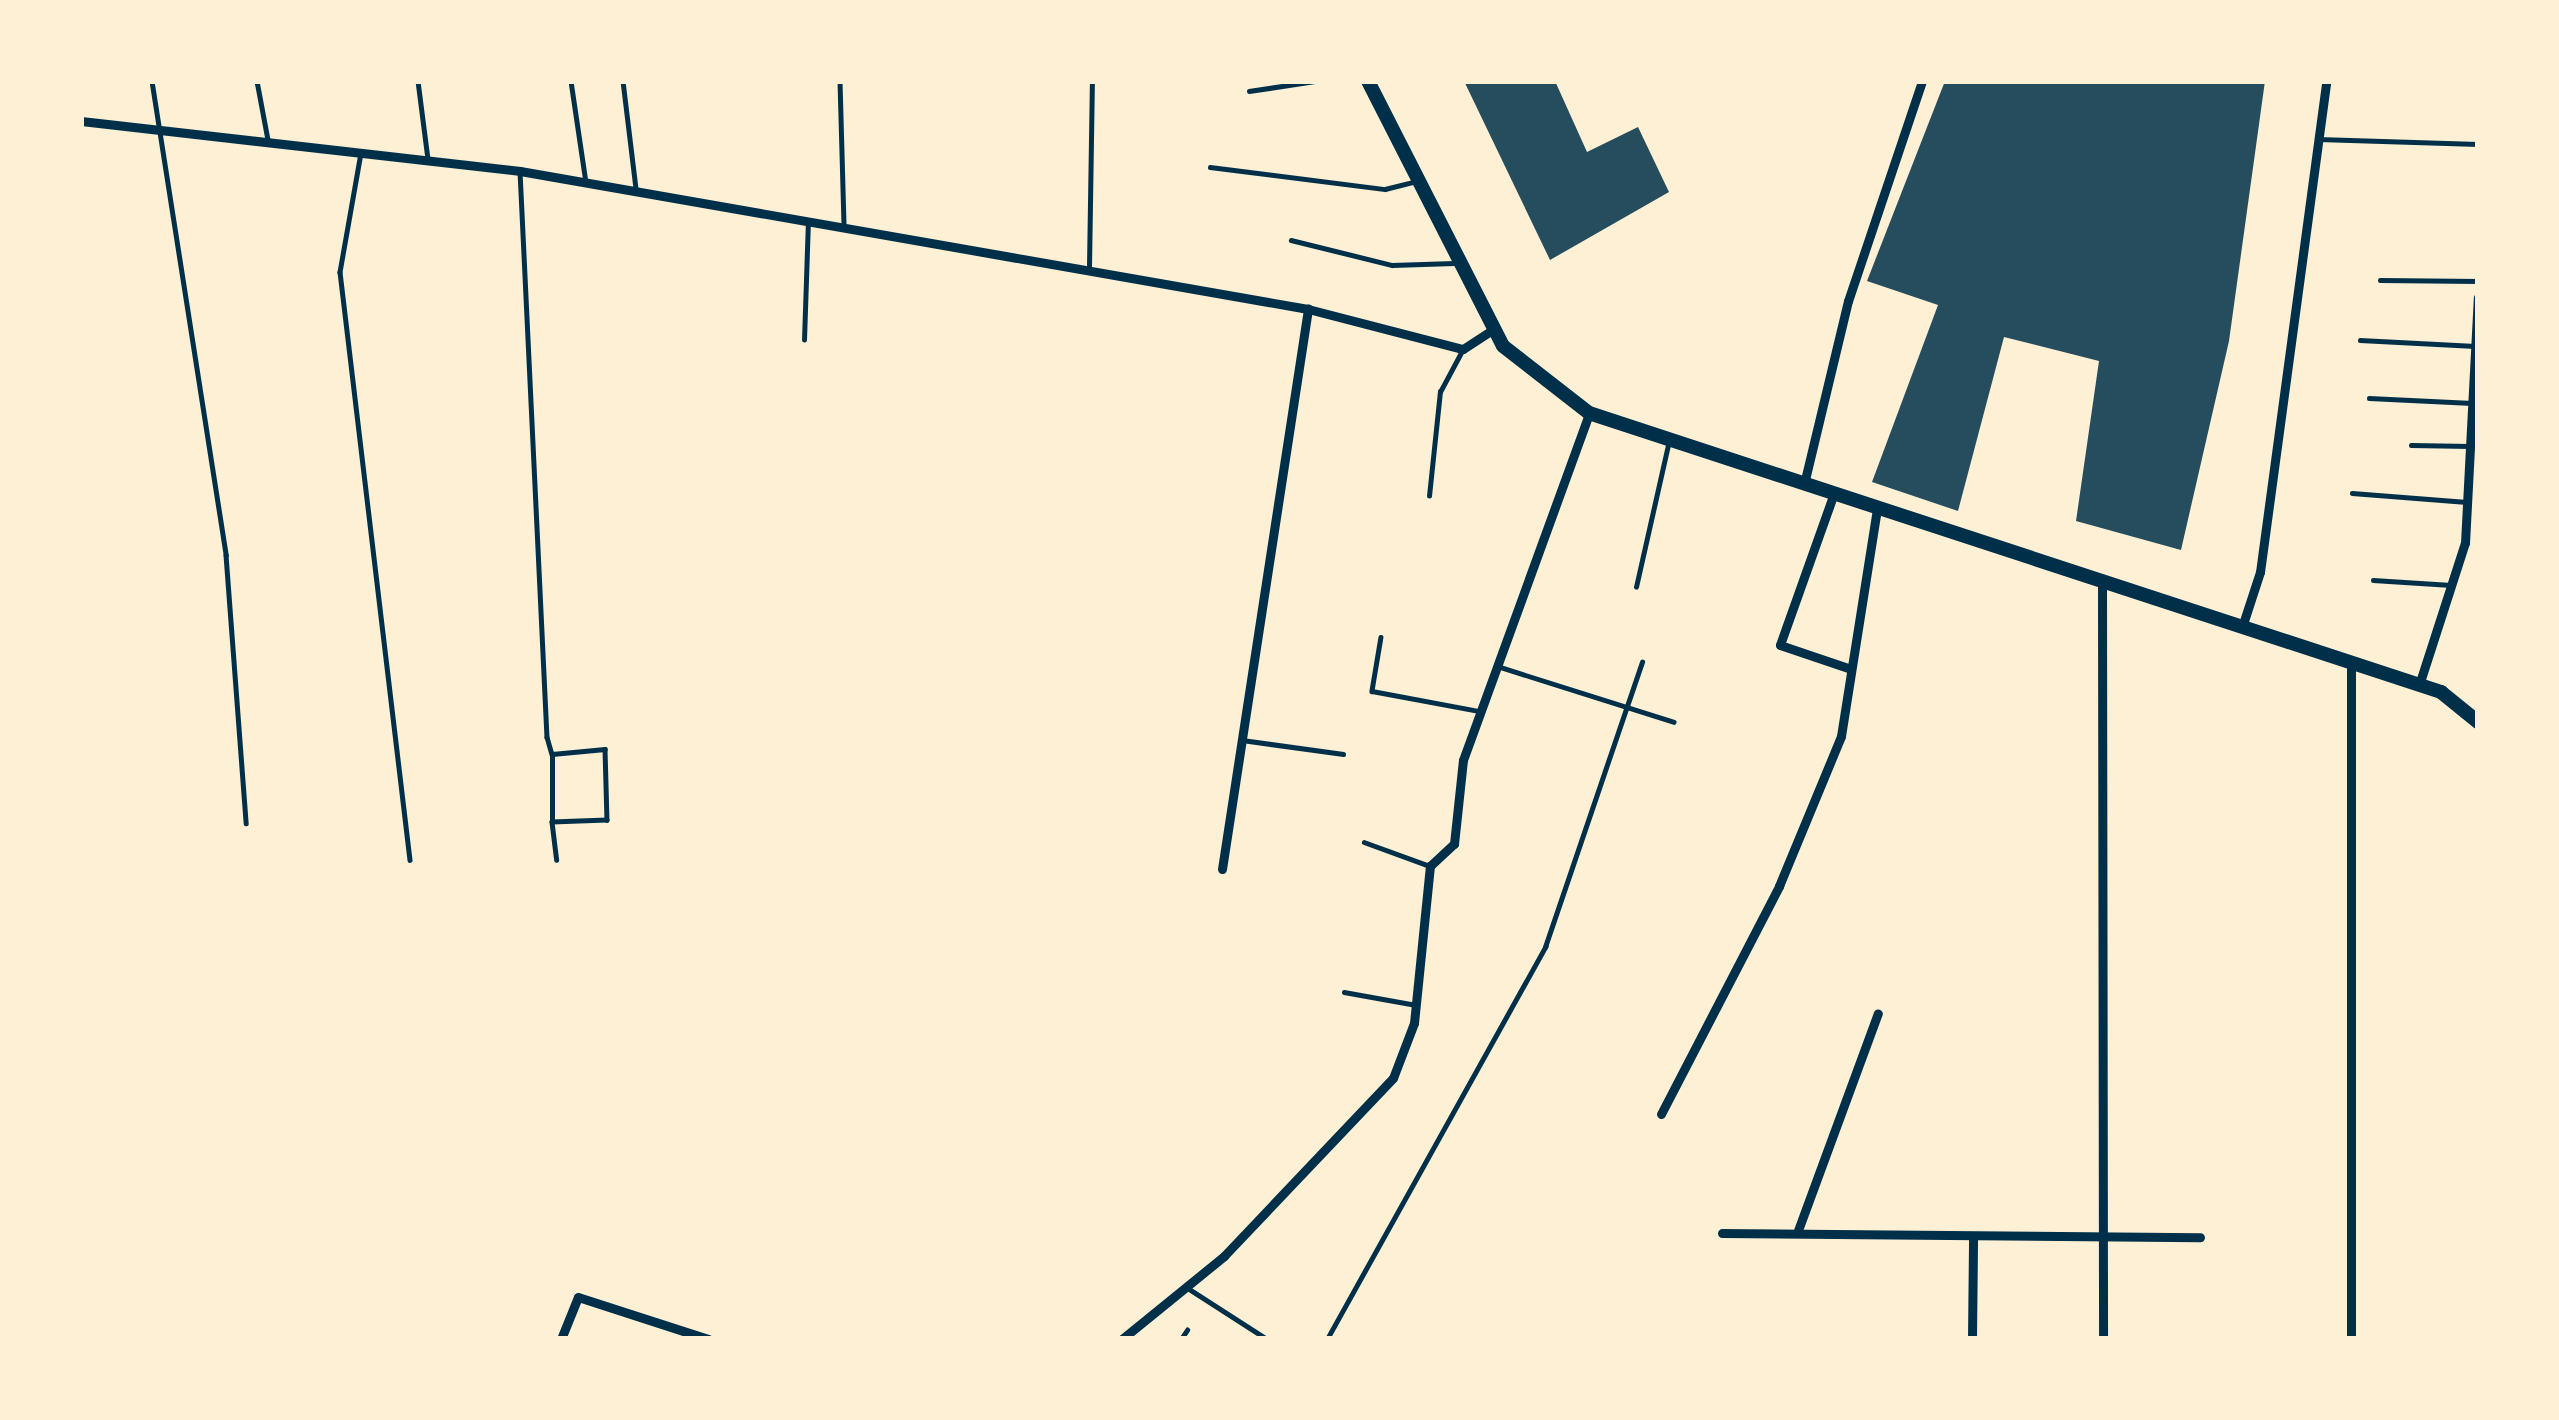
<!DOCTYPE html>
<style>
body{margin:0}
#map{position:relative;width:2559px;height:1420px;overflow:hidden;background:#fdf0d5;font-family:Figtree,sans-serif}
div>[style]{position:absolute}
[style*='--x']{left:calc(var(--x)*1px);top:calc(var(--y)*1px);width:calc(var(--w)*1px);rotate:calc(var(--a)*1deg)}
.building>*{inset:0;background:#264d5e}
.service>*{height:4.5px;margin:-2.25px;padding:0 2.25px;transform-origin:2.25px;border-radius:2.25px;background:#003049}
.minor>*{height:9px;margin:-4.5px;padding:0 4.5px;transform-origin:4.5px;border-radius:4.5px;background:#003049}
.secondary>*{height:14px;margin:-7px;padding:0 7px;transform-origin:7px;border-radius:7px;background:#003049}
span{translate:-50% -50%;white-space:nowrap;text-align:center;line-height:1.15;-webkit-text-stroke:9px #fdf0d5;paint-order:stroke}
.frame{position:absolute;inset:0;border:84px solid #fdf0d5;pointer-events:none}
</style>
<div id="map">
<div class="building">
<i style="clip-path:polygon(1464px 81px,1555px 81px,1587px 152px,1638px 127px,1669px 192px,1550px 260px)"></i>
<i style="clip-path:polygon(1945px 81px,2265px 81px,2229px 341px,2181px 550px,2076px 521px,2099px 361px,2004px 337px,1958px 511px,1872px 482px,1938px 305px,1867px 281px)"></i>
</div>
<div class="service">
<i style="--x:152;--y:81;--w:480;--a:81.1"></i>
<i style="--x:226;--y:555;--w:269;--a:85.7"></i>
<i style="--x:257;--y:81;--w:60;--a:79.4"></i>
<i style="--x:418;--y:81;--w:79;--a:82.7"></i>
<i style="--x:571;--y:81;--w:102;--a:81.6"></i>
<i style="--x:623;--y:81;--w:109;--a:83.1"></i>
<i style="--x:840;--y:81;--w:144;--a:88.4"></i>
<i style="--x:1249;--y:91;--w:68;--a:-8.5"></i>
<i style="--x:2318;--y:139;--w:160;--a:1.8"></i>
<i style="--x:361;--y:153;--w:121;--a:100"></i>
<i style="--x:340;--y:272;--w:592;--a:83.21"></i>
<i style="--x:1210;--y:167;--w:176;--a:7.2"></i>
<i style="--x:1385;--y:189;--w:33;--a:-14"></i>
<i style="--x:520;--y:171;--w:567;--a:87.27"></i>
<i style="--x:547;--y:737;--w:18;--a:74"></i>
<i style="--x:552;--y:754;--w:53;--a:-5.4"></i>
<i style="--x:605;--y:749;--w:71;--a:88.4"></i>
<i style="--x:607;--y:820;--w:55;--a:177.9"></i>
<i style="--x:552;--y:822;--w:68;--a:-90"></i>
<i style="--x:1291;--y:240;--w:104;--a:13.9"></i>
<i style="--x:1392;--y:265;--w:62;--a:-1.8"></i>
<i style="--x:1089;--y:267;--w:186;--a:-89.1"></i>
<i style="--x:2380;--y:280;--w:98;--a:0.6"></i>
<i style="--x:804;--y:340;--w:118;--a:-88.1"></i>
<i style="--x:2360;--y:340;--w:115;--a:3"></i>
<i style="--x:2369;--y:398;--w:103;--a:2.8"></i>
<i style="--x:2411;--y:445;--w:59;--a:1"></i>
<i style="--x:2352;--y:493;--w:115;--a:4.5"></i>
<i style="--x:1429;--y:496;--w:105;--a:-84"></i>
<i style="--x:1440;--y:392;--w:49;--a:-61.9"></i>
<i style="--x:2373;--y:580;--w:78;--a:3.7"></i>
<i style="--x:1636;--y:587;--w:151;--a:-77.3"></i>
<i style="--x:1381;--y:637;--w:55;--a:99.5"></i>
<i style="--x:1372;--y:691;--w:109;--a:10.6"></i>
<i style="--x:1500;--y:667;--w:182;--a:17.5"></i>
<i style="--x:1242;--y:740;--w:102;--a:7.9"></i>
<i style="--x:552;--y:822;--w:38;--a:83"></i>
<i style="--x:1364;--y:842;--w:70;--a:20"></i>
<i style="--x:1344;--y:992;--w:73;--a:10.2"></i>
<i style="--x:1186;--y:1287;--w:96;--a:32.7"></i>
<i style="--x:1181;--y:1339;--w:11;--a:-56"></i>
<i style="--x:1327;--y:1339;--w:449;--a:-60.9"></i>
<i style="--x:1545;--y:947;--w:301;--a:-71.2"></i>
</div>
<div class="minor">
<i style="--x:81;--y:121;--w:442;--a:6.5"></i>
<i style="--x:520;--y:171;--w:800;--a:9.93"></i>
<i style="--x:1308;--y:309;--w:160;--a:14.5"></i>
<i style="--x:1463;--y:349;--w:37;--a:-33"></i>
<i style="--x:1804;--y:484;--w:188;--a:-76.5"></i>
<i style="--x:1848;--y:301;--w:232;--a:-71.4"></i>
<i style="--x:1834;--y:493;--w:161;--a:109.6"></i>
<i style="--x:1780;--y:645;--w:75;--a:18.7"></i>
<i style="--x:2102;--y:581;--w:758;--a:89.92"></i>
<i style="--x:2242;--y:627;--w:58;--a:-71.9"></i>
<i style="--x:2260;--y:572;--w:495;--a:-82.3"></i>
<i style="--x:2419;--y:685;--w:149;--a:-72.1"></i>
<i style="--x:2465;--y:543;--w:246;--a:-87"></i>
<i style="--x:1222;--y:869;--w:567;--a:-81.27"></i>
<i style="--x:1661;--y:1114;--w:257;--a:-62.6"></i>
<i style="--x:1779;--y:886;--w:162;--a:-67.5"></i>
<i style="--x:1841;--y:736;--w:231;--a:-81"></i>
<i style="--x:1722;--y:1233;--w:478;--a:0.5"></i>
<i style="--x:1797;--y:1233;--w:234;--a:-69.8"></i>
<i style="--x:561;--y:1339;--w:45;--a:-68"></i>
<i style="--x:578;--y:1297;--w:137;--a:17.9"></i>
<i style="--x:1122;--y:1339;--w:132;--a:-39.1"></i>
<i style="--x:1224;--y:1256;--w:245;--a:-46.5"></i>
<i style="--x:1393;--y:1078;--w:59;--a:-69.1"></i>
<i style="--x:1414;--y:1023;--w:158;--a:-84.2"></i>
<i style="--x:1430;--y:866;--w:33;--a:-43"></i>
<i style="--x:1454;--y:844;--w:84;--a:-83.9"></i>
<i style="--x:1463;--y:760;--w:369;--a:-70"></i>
<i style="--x:1972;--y:1339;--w:103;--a:-89.4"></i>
<i style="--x:2351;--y:1339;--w:676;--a:-90"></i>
</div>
<div class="secondary">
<i style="--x:1368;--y:81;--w:297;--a:63"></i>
<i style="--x:1503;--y:346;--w:109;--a:37.9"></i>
<i style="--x:1589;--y:413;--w:897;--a:18.13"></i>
<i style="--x:2441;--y:692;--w:48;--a:39"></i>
</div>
<div class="frame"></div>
</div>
